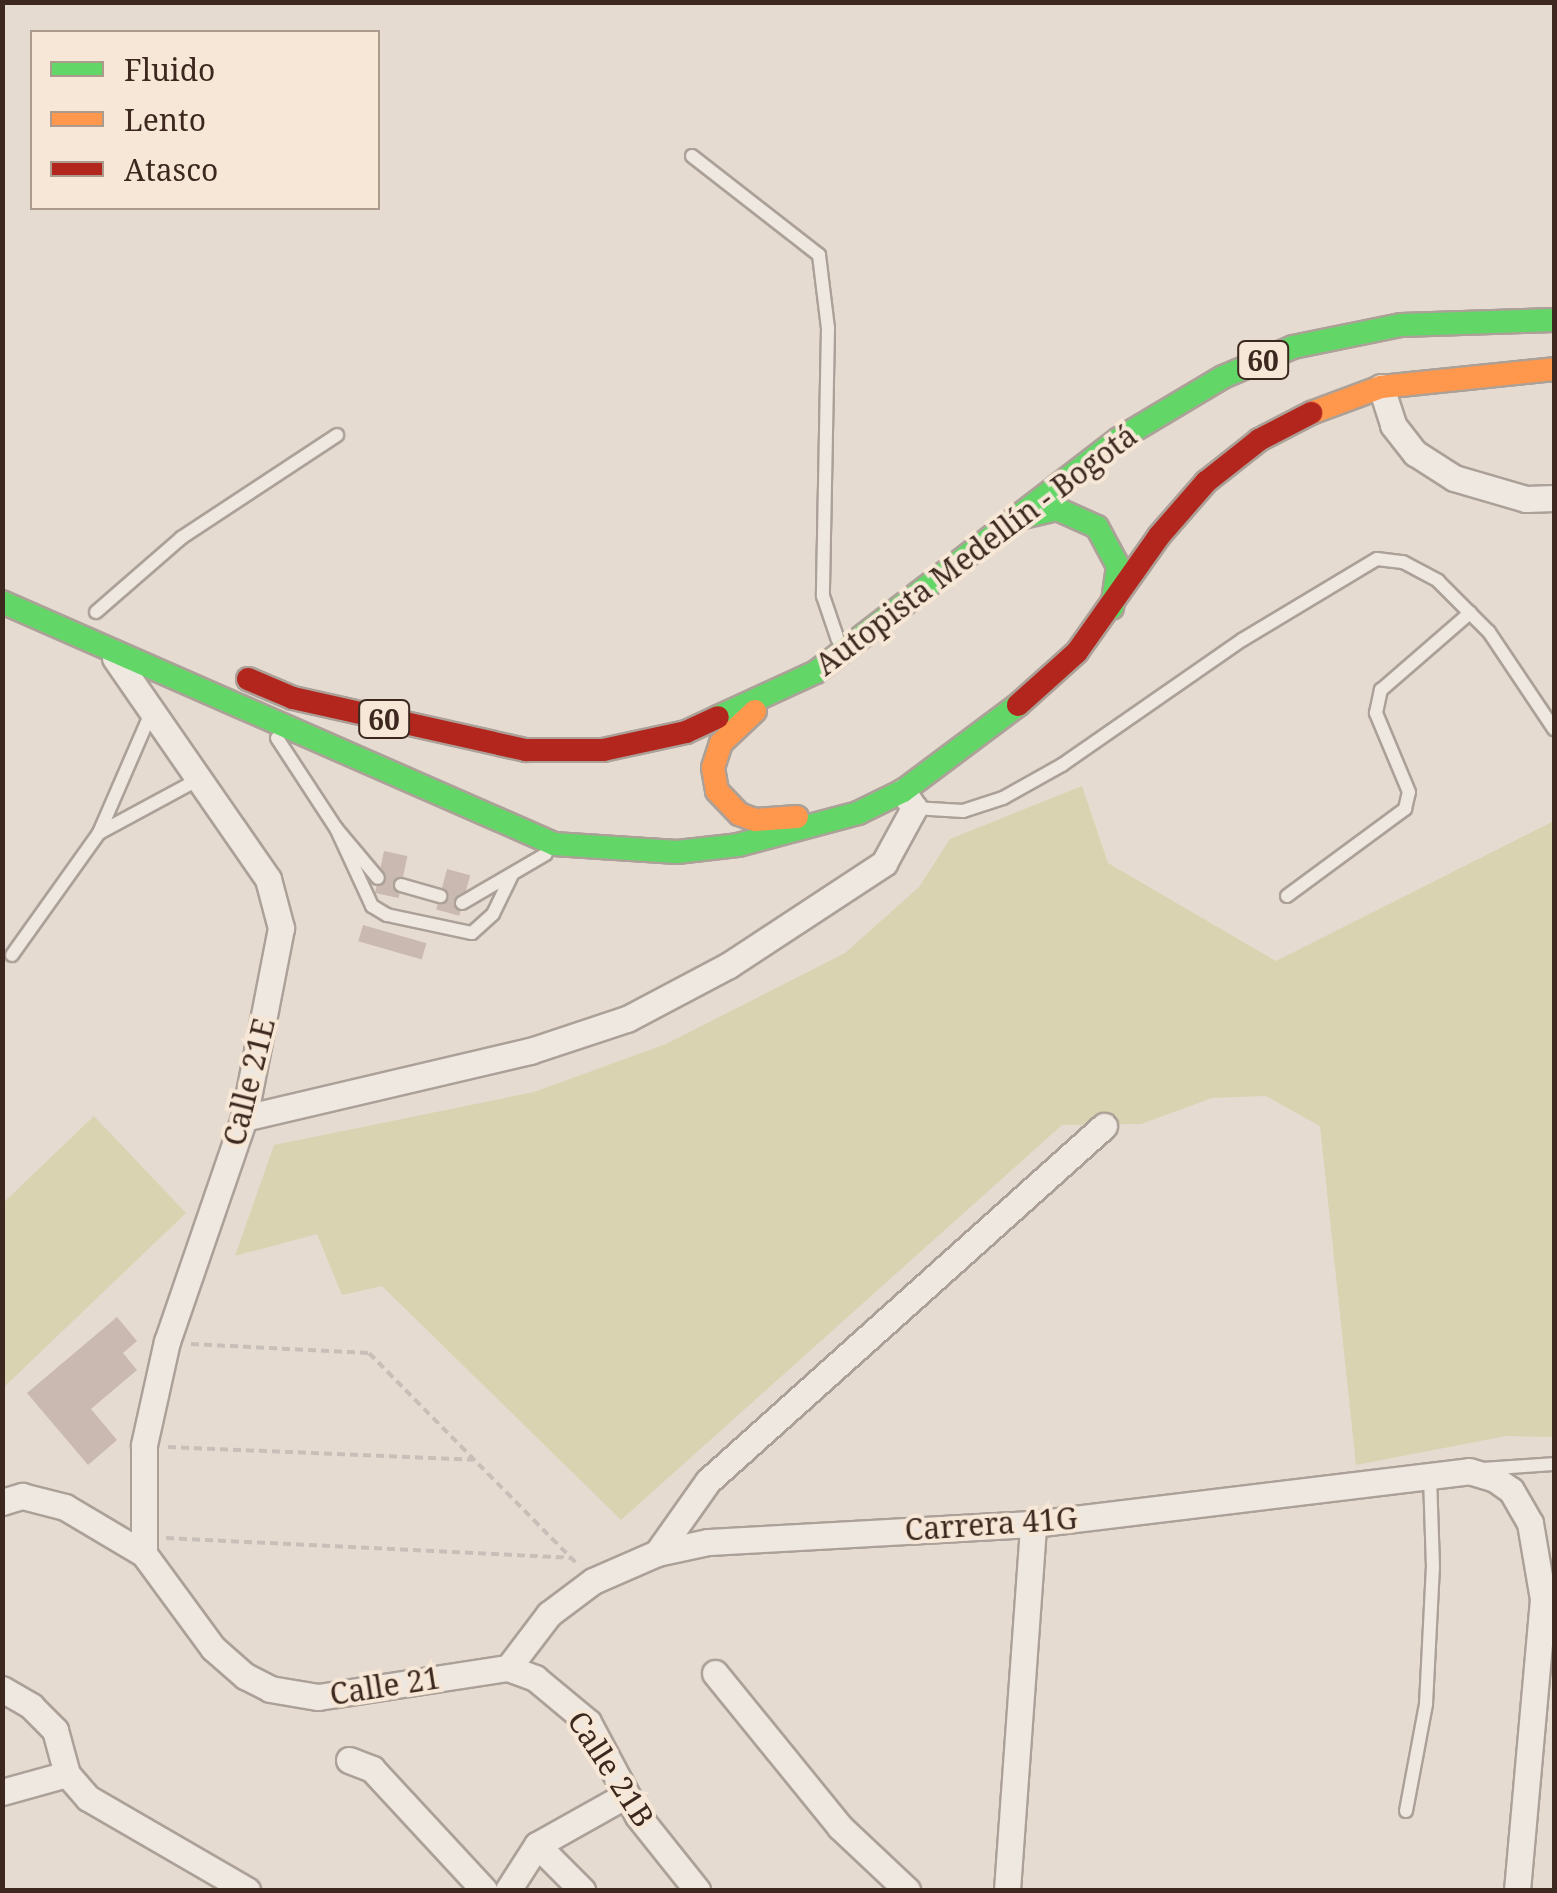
<!DOCTYPE html>
<meta charset="utf-8">
<style>
body{margin:0}
#map{position:relative;width:1557px;height:1893px;overflow:hidden;background:#e6dbd0;font-family:"Noto Serif",serif}
div>[style]{position:absolute}
[style*='--x']{left:calc(var(--x)*1px);top:calc(var(--y)*1px);width:calc(var(--w)*1px);rotate:calc(var(--a)*1deg)}
.green>*{inset:0;background:#d9d3b2}
.building>*{inset:0;background:#cab9b0;transform-origin:0 0}
.path>*{height:4px;margin-top:-2px;transform-origin:0;background:repeating-linear-gradient(90deg,#c7bfb8 0 8px,transparent 0 13px)}
.roads{filter:drop-shadow(2px 0 #aca198) drop-shadow(-2px 0 #aca198) drop-shadow(0 2px #aca198) drop-shadow(0 -2px #aca198)}
.lane>*{height:12px;margin:-6px;padding:0 6px;transform-origin:6px;border-radius:6px;background:#eee8e1}
.street>*{height:25px;margin:-12.5px;padding:0 12.5px;transform-origin:12.5px;border-radius:12.5px;background:#eee8e1}
.fast>*{height:22px;margin:-11px;padding:0 11px;transform-origin:11px;border-radius:11px;background:#63d668}
.slow>*{height:22px;margin:-11px;padding:0 11px;transform-origin:11px;border-radius:11px;background:#ff974d}
.jam>*{height:22px;margin:-11px;padding:0 11px;transform-origin:11px;border-radius:11px;background:#b3261e}
span{translate:-50% -50%;white-space:nowrap;text-align:center;line-height:1.15;-webkit-text-stroke:8px #f7e7d6;paint-order:stroke}
.shield-label span{padding:2px 8px;background:#f7e7d6;border:2px solid;border-radius:8px;-webkit-text-stroke-width:0}
.shield-label{font-size:28px;color:#3c281f;font-weight:700}
.street-label{font-size:30px;color:#3c281f}
.frame{position:absolute;inset:0;border:5px solid #3c281f;pointer-events:none}
.legend{position:absolute;left:30px;top:30px;width:350px;height:180px;box-sizing:border-box;background:#f7e7d6;border:2px solid #ac9b8d;margin:0;padding:12px 18px;list-style:none;font-size:30px;color:#3c281f}
.legend li{display:flex;align-items:center;gap:20px;height:50px}
.legend b{width:50px;border:2px solid #ac9b8d}
</style>
<div id="map">
<div class="green">
<i style="clip-path:polygon(1082px 786px,1108px 863px,1276px 961px,1554px 821px,1554px 1437px,1506px 1436px,1356px 1465px,1320px 1126px,1266px 1096px,1212px 1098px,1141px 1124px,1062px 1125px,621px 1520px,382px 1286px,342px 1295px,317px 1234px,235px 1256px,274px 1145px,534px 1092px,666px 1044px,845px 953px,919px 887px,950px 839px)"></i>
<i style="clip-path:polygon(94px 1116px,186px 1213px,3px 1388px,3px 1203px)"></i>
</div>
<div class="building">
<i style="left:384px;top:851px;width:24px;height:43px;rotate:12deg"></i>
<i style="left:447px;top:869px;width:24px;height:42px;rotate:15deg"></i>
<i style="left:363px;top:925px;width:66px;height:17px;rotate:16deg"></i>
<i style="clip-path:polygon(117px 1317px,137px 1341px,123px 1353px,137px 1370px,91px 1409px,117px 1440px,88px 1465px,27px 1393px)"></i>
</div>
<div class="path">
<i style="--x:191;--y:1344;--w:178;--a:2.9"></i>
<i style="--x:369;--y:1353;--w:298;--a:45.4"></i>
<i style="--x:168;--y:1447;--w:305;--a:2.4"></i>
<i style="--x:166;--y:1538;--w:405;--a:2.8"></i>
</div>
<div class="roads">
<div class="lane">
<i style="--x:692;--y:156;--w:161;--a:37.9"></i>
<i style="--x:819;--y:255;--w:74;--a:83"></i>
<i style="--x:828;--y:328;--w:268;--a:91.1"></i>
<i style="--x:823;--y:596;--w:46;--a:71.2"></i>
<i style="--x:96;--y:612;--w:113;--a:-41"></i>
<i style="--x:181;--y:538;--w:187;--a:-33.4"></i>
<i style="--x:277;--y:738;--w:108;--a:56.8"></i>
<i style="--x:336;--y:828;--w:65;--a:50"></i>
<i style="--x:914;--y:808;--w:49;--a:3.5"></i>
<i style="--x:963;--y:811;--w:42;--a:-18"></i>
<i style="--x:1003;--y:798;--w:68;--a:-29.2"></i>
<i style="--x:1062;--y:765;--w:219;--a:-34.8"></i>
<i style="--x:1242;--y:640;--w:157;--a:-31"></i>
<i style="--x:1377;--y:559;--w:26;--a:7"></i>
<i style="--x:1403;--y:562;--w:40;--a:28"></i>
<i style="--x:1438;--y:581;--w:72;--a:45"></i>
<i style="--x:1489;--y:632;--w:117;--a:56.2"></i>
<i style="--x:336;--y:828;--w:86;--a:65.2"></i>
<i style="--x:372;--y:906;--w:17;--a:31"></i>
<i style="--x:387;--y:915;--w:87;--a:12"></i>
<i style="--x:472;--y:933;--w:28;--a:-42"></i>
<i style="--x:493;--y:914;--w:41;--a:-64.1"></i>
<i style="--x:99;--y:833;--w:114;--a:-28.4"></i>
<i style="--x:401;--y:885;--w:41;--a:15.8"></i>
<i style="--x:1287;--y:896;--w:147;--a:-36.4"></i>
<i style="--x:1405;--y:809;--w:17;--a:-77"></i>
<i style="--x:1409;--y:792;--w:86;--a:-112.7"></i>
<i style="--x:1376;--y:713;--w:24;--a:-78"></i>
<i style="--x:1381;--y:690;--w:118;--a:-40.9"></i>
<i style="--x:462;--y:903;--w:97;--a:-30.3"></i>
<i style="--x:12;--y:955;--w:150;--a:-54.5"></i>
<i style="--x:99;--y:833;--w:131;--a:-66.6"></i>
<i style="--x:1481;--y:1469;--w:73;--a:-3.9"></i>
<i style="--x:1406;--y:1811;--w:109;--a:-79.4"></i>
<i style="--x:1426;--y:1704;--w:137;--a:-87.1"></i>
<i style="--x:1433;--y:1567;--w:89;--a:-91.9"></i>
</div>
<div class="street">
<i style="--x:1381;--y:387;--w:40;--a:72"></i>
<i style="--x:1393;--y:425;--w:36;--a:52"></i>
<i style="--x:1415;--y:453;--w:46;--a:32.7"></i>
<i style="--x:1454;--y:478;--w:75;--a:16.3"></i>
<i style="--x:1526;--y:499;--w:28;--a:-2"></i>
<i style="--x:115;--y:658;--w:269;--a:55.3"></i>
<i style="--x:268;--y:879;--w:51;--a:75.1"></i>
<i style="--x:281;--y:928;--w:194;--a:101"></i>
<i style="--x:244;--y:1118;--w:236;--a:109"></i>
<i style="--x:167;--y:1341;--w:107;--a:102.5"></i>
<i style="--x:144;--y:1445;--w:109;--a:90"></i>
<i style="--x:244;--y:1118;--w:294;--a:-13.2"></i>
<i style="--x:530;--y:1051;--w:102;--a:-18.3"></i>
<i style="--x:627;--y:1019;--w:115;--a:-27.9"></i>
<i style="--x:729;--y:965;--w:186;--a:-33.3"></i>
<i style="--x:884;--y:863;--w:63;--a:-61.4"></i>
<i style="--x:914;--y:808;--w:20;--a:-123"></i>
<i style="--x:2;--y:1502;--w:21;--a:-17"></i>
<i style="--x:22;--y:1496;--w:44;--a:14.3"></i>
<i style="--x:65;--y:1507;--w:92;--a:30.7"></i>
<i style="--x:144;--y:1554;--w:117;--a:53.7"></i>
<i style="--x:213;--y:1648;--w:43;--a:41.2"></i>
<i style="--x:245;--y:1676;--w:28;--a:27"></i>
<i style="--x:270;--y:1689;--w:49;--a:9.5"></i>
<i style="--x:318;--y:1697;--w:192;--a:-8.7"></i>
<i style="--x:508;--y:1668;--w:29;--a:20"></i>
<i style="--x:535;--y:1678;--w:69;--a:39.7"></i>
<i style="--x:588;--y:1722;--w:106;--a:62"></i>
<i style="--x:638;--y:1816;--w:95;--a:51.4"></i>
<i style="--x:657;--y:1553;--w:88;--a:-54.7"></i>
<i style="--x:708;--y:1481;--w:532;--a:-41.88"></i>
<i style="--x:508;--y:1668;--w:68;--a:-52.8"></i>
<i style="--x:549;--y:1614;--w:55;--a:-36.9"></i>
<i style="--x:593;--y:1581;--w:70;--a:-23.6"></i>
<i style="--x:657;--y:1553;--w:52;--a:-12.2"></i>
<i style="--x:708;--y:1542;--w:325;--a:-3.2"></i>
<i style="--x:1033;--y:1524;--w:439;--a:-6.9"></i>
<i style="--x:1469;--y:1471;--w:27;--a:17"></i>
<i style="--x:1495;--y:1479;--w:19;--a:35"></i>
<i style="--x:1511;--y:1490;--w:38;--a:60"></i>
<i style="--x:1530;--y:1523;--w:77;--a:80.3"></i>
<i style="--x:1543;--y:1599;--w:292;--a:95.1"></i>
<i style="--x:715;--y:1673;--w:198;--a:50.9"></i>
<i style="--x:840;--y:1827;--w:92;--a:43.2"></i>
<i style="--x:2;--y:1689;--w:34;--a:30"></i>
<i style="--x:31;--y:1706;--w:34;--a:45"></i>
<i style="--x:55;--y:1730;--w:46;--a:74.7"></i>
<i style="--x:67;--y:1774;--w:32;--a:49"></i>
<i style="--x:88;--y:1798;--w:184;--a:30.1"></i>
<i style="--x:349;--y:1760;--w:25;--a:21"></i>
<i style="--x:372;--y:1769;--w:165;--a:47.2"></i>
<i style="--x:2;--y:1792;--w:67;--a:-15.5"></i>
<i style="--x:537;--y:1845;--w:64;--a:45"></i>
<i style="--x:508;--y:1890;--w:54;--a:-57.2"></i>
<i style="--x:537;--y:1845;--w:102;--a:-29.3"></i>
<i style="--x:1007;--y:1890;--w:367;--a:-85.9"></i>
</div>
<div class="fast">
<i style="--x:1014;--y:519;--w:44;--a:-13.1"></i>
<i style="--x:1057;--y:509;--w:44;--a:24.2"></i>
<i style="--x:1097;--y:527;--w:44;--a:61.7"></i>
<i style="--x:1118;--y:566;--w:42;--a:98.1"></i>
<i style="--x:2;--y:602;--w:603;--a:23.67"></i>
<i style="--x:554;--y:844;--w:123;--a:3.7"></i>
<i style="--x:677;--y:852;--w:61;--a:-6.5"></i>
<i style="--x:738;--y:845;--w:124;--a:-14.9"></i>
<i style="--x:858;--y:813;--w:50;--a:-26.1"></i>
<i style="--x:903;--y:791;--w:144;--a:-36.8"></i>
<i style="--x:718;--y:717;--w:108;--a:-24.7"></i>
<i style="--x:816;--y:672;--w:382;--a:-37.6"></i>
<i style="--x:1119;--y:439;--w:121;--a:-30.8"></i>
<i style="--x:1223;--y:377;--w:76;--a:-23.2"></i>
<i style="--x:1293;--y:347;--w:110;--a:-11.5"></i>
<i style="--x:1401;--y:325;--w:153;--a:-1.9"></i>
</div>
<div class="slow">
<i style="--x:1311;--y:413;--w:75;--a:-20.4"></i>
<i style="--x:1381;--y:387;--w:174;--a:-5.9"></i>
<i style="--x:755;--y:711;--w:47;--a:136.7"></i>
<i style="--x:721;--y:743;--w:26;--a:108"></i>
<i style="--x:713;--y:768;--w:23;--a:80"></i>
<i style="--x:717;--y:791;--w:32;--a:46"></i>
<i style="--x:739;--y:814;--w:17;--a:21"></i>
<i style="--x:755;--y:820;--w:42;--a:-4.1"></i>
</div>
<div class="jam">
<i style="--x:248;--y:679;--w:49;--a:22.9"></i>
<i style="--x:293;--y:698;--w:239;--a:12.6"></i>
<i style="--x:526;--y:750;--w:77;--a:0"></i>
<i style="--x:603;--y:750;--w:85;--a:-12.2"></i>
<i style="--x:686;--y:732;--w:35;--a:-25"></i>
<i style="--x:1018;--y:705;--w:79;--a:-41.9"></i>
<i style="--x:1077;--y:652;--w:142;--a:-54.7"></i>
<i style="--x:1159;--y:536;--w:72;--a:-49"></i>
<i style="--x:1206;--y:482;--w:68;--a:-38.4"></i>
<i style="--x:1259;--y:440;--w:59;--a:-27.4"></i>
</div>
</div>
<div class="shield-label">
<span style="left:1263px;top:360px">60</span>
<span style="left:384px;top:719px">60</span>
</div>
<div class="street-label">
<span style="left:976px;top:550px;rotate:-37deg">Autopista Medellín - Bogotá</span>
<span style="left:249px;top:1082px;rotate:-76deg">Calle 21E</span>
<span style="left:991px;top:1524px;rotate:-4deg">Carrera 41G</span>
<span style="left:385px;top:1686px;rotate:-9deg">Calle 21</span>
<span style="left:611px;top:1769px;rotate:57deg">Calle 21B</span>
</div>
<div class="frame"></div>
<ul class="legend">
<li><b style="height:12px;background:#63d668"></b>Fluido</li>
<li><b style="height:12px;background:#ff974d"></b>Lento</li>
<li><b style="height:12px;background:#b3261e"></b>Atasco</li>
</ul>
</div>
